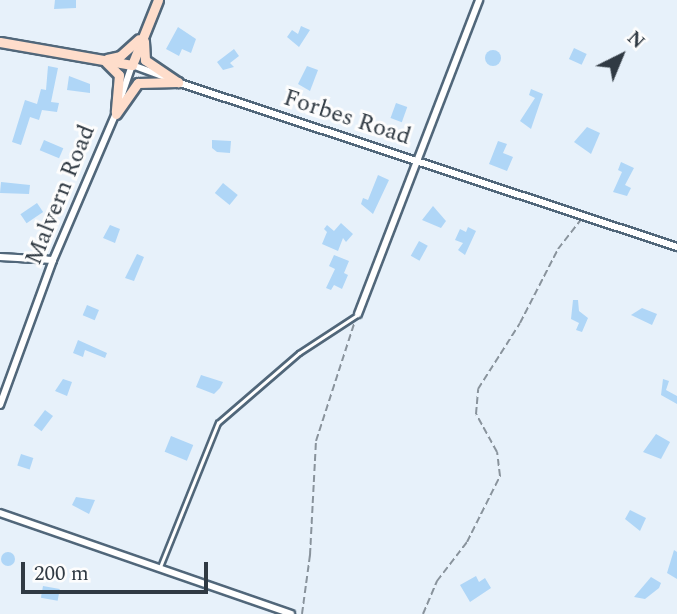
<!DOCTYPE html>
<style>
body{margin:0}
#map{position:relative;width:677px;height:614px;overflow:hidden;background:#e7f1fa;font-family:Spectral,serif}
div>[style]{position:absolute}
[style*='--x']{left:calc(var(--x)*1px);top:calc(var(--y)*1px);width:calc(var(--w)*1px);rotate:calc(var(--a)*1deg)}
.building>*{inset:0;background:#afd6f7;transform-origin:0 0}
.round{border-radius:50%}
.path>*{height:2px;margin-top:-1px;transform-origin:0;background:repeating-linear-gradient(90deg,#89939c 0 7px,transparent 0 10.5px)}
.roads{filter:drop-shadow(2px 0 #51677a) drop-shadow(-2px 0 #51677a) drop-shadow(0 2px #51677a) drop-shadow(0 -2px #51677a)}
.lane>*{height:2.5px;margin:-1.25px;padding:0 1.25px;transform-origin:1.25px;border-radius:1.25px;background:#fff}
.street>*{height:6px;margin:-3px;padding:0 3px;transform-origin:3px;border-radius:3px;background:#fff}
.secondary>*{height:9px;margin:-4.5px;padding:0 4.5px;transform-origin:4.5px;border-radius:4.5px;background:#feddcb}
span{translate:-50% -50%;white-space:nowrap;text-align:center;line-height:1.15;-webkit-text-stroke:6px #fdfdfd;paint-order:stroke}
.street-label{font-size:24px;color:#303a43}
.north{position:absolute;left:586px;top:21px;width:70px;height:70px;-webkit-text-stroke:5px #fdfdfd;paint-order:stroke;rotate:43deg;font-size:19px;font-weight:700;line-height:28px;text-align:center;color:#303a43}
.north::after{content:'';display:block;margin:auto;width:24px;height:32px;background:#303a43;clip-path:polygon(50% 0,100% 100%,50% 72%,0 100%)}
.scale{position:absolute;left:21px;top:562px;width:187px;height:32px;box-sizing:border-box;border:4px solid #303a43;border-top:0;padding-left:9px;font-size:21px;line-height:24px;white-space:nowrap;color:#303a43;-webkit-text-stroke:5px #fdfdfd;paint-order:stroke}
</style>
<div id="map">
<div class="building">
<i style="clip-path:polygon(55px 0,76px 0,76px 8px,54px 9px)"></i>
<i style="clip-path:polygon(301px 26px,310px 30px,299px 47px,287px 37px,292px 30px,298px 34px)"></i>
<i style="clip-path:polygon(178px 27px,196px 39px,191px 53px,182px 49px,179px 56px,166px 49px)"></i>
<i style="left:574px;top:48px;width:14px;height:12px;rotate:25deg"></i>
<i style="clip-path:polygon(234px 49px,239px 56px,230px 63px,234px 67px,223px 70px,217px 62px)"></i>
<i class="round" style="left:485px;top:50px;width:16px;height:16px"></i>
<i style="clip-path:polygon(48px 66px,58px 68px,51px 102px,59px 103px,57px 112px,42px 110px,39px 120px,30px 117px,21px 145px,12px 142px,25px 100px,37px 104px,41px 89px,46px 90px)"></i>
<i style="clip-path:polygon(307px 66px,318px 70px,310px 91px,298px 84px)"></i>
<i style="clip-path:polygon(69px 76px,90px 84px,90px 93px,67px 90px)"></i>
<i style="clip-path:polygon(531px 89px,543px 94px,531px 129px,520px 121px,535px 98px,529px 95px)"></i>
<i style="left:396px;top:103px;width:12px;height:16px;rotate:20deg"></i>
<i style="clip-path:polygon(587px 127px,600px 133px,591px 154px,574px 142px)"></i>
<i style="left:44px;top:140px;width:21px;height:11px;rotate:23deg"></i>
<i style="clip-path:polygon(212px 140px,231px 141px,230px 153px,217px 152px,212px 148px)"></i>
<i style="clip-path:polygon(498px 141px,507px 144px,503px 153px,513px 157px,507px 171px,489px 164px)"></i>
<i style="clip-path:polygon(621px 162px,634px 168px,625px 185px,631px 188px,627px 196px,613px 192px,622px 172px,618px 170px)"></i>
<i style="clip-path:polygon(378px 175px,389px 180px,373px 214px,361px 204px,363px 198px,368px 200px)"></i>
<i style="clip-path:polygon(1px 182px,30px 185px,29px 194px,0 193px)"></i>
<i style="left:223px;top:183px;width:19px;height:13px;rotate:39deg"></i>
<i style="left:37px;top:203px;width:11px;height:20px;rotate:56deg"></i>
<i style="clip-path:polygon(433px 206px,446px 221px,441px 228px,422px 220px)"></i>
<i style="clip-path:polygon(341px 223px,353px 234px,346px 242px,343px 238px,338px 251px,322px 244px,327px 232px,324px 229px,327px 225px,334px 231px)"></i>
<i style="clip-path:polygon(110px 225px,120px 229px,115px 243px,103px 238px)"></i>
<i style="clip-path:polygon(468px 227px,476px 231px,465px 255px,458px 250px,463px 243px,455px 240px,460px 229px,466px 232px)"></i>
<i style="left:419px;top:241px;width:10px;height:17px;rotate:29deg"></i>
<i style="clip-path:polygon(137px 254px,144px 257px,134px 281px,125px 278px)"></i>
<i style="clip-path:polygon(334px 255px,349px 261px,344px 273px,348px 275px,342px 289px,334px 285px,331px 290px,326px 288px,335px 269px,329px 266px)"></i>
<i style="clip-path:polygon(573px 300px,578px 300px,579px 311px,588px 318px,582px 332px,576px 330px,579px 323px,571px 319px)"></i>
<i style="left:87px;top:305px;width:13px;height:11px;rotate:23deg"></i>
<i style="clip-path:polygon(642px 308px,657px 314px,652px 325px,631px 315px)"></i>
<i style="clip-path:polygon(78px 340px,107px 353px,105px 358px,85px 350px,83px 357px,73px 353px)"></i>
<i style="clip-path:polygon(201px 375px,223px 382px,220px 388px,214px 394px,196px 387px)"></i>
<i style="clip-path:polygon(63px 379px,72px 382px,67px 396px,55px 391px)"></i>
<i style="clip-path:polygon(663px 379px,669px 381px,666px 390px,677px 396px,677px 404px,661px 395px)"></i>
<i style="left:45px;top:410px;width:10px;height:19px;rotate:37deg"></i>
<i style="clip-path:polygon(656px 434px,670px 442px,661px 459px,643px 452px)"></i>
<i style="left:171px;top:436px;width:24px;height:17px;rotate:22deg"></i>
<i style="left:21px;top:454px;width:13px;height:12px;rotate:18deg"></i>
<i style="clip-path:polygon(76px 497px,95px 500px,89px 514px,72px 505px)"></i>
<i style="clip-path:polygon(630px 510px,646px 518px,640px 531px,625px 519px)"></i>
<i style="clip-path:polygon(674px 550px,677px 552px,677px 579px,667px 573px)"></i>
<i class="round" style="left:1px;top:552px;width:14px;height:14px"></i>
<i style="clip-path:polygon(476px 576px,479px 582px,485px 578px,491px 588px,470px 602px,460px 585px)"></i>
<i style="clip-path:polygon(651px 577px,661px 583px,659px 588px,645px 599px,634px 597px)"></i>
<i style="left:43px;top:586px;width:17px;height:12px;rotate:10deg"></i>
</div>
<div class="path">
<i style="--x:302;--y:614;--w:60;--a:-82.3"></i>
<i style="--x:310;--y:555;--w:114;--a:-87"></i>
<i style="--x:316;--y:441;--w:126;--a:-72"></i>
<i style="--x:423;--y:614;--w:36;--a:-67"></i>
<i style="--x:437;--y:581;--w:49;--a:-52.4"></i>
<i style="--x:467;--y:542;--w:74;--a:-63.4"></i>
<i style="--x:500;--y:476;--w:24;--a:-97"></i>
<i style="--x:497;--y:452;--w:43;--a:-118.9"></i>
<i style="--x:476;--y:414;--w:25;--a:-85"></i>
<i style="--x:478;--y:389;--w:78;--a:-57.5"></i>
<i style="--x:520;--y:323;--w:83;--a:-62.8"></i>
<i style="--x:558;--y:249;--w:36;--a:-52"></i>
</div>
<div class="roads">
<div class="lane">
<i style="--x:160;--y:567;--w:155;--a:-68.1"></i>
<i style="--x:218;--y:423;--w:107;--a:-40.8"></i>
<i style="--x:299;--y:353;--w:69;--a:-33.2"></i>
</div>
<div class="street">
<i style="--x:177;--y:82;--w:527;--a:18.26"></i>
<i style="--x:119;--y:103;--w:40;--a:-71.1"></i>
<i style="--x:132;--y:65;--w:37;--a:20"></i>
<i style="--x:0;--y:257;--w:53;--a:3.2"></i>
<i style="--x:358;--y:314;--w:337;--a:-68.9"></i>
<i style="--x:0;--y:405;--w:154;--a:-69.9"></i>
<i style="--x:53;--y:260;--w:160;--a:-66.8"></i>
<i style="--x:0;--y:513;--w:308;--a:19.1"></i>
</div>
<div class="secondary">
<i style="--x:144;--y:41;--w:19;--a:87"></i>
<i style="--x:145;--y:60;--w:40;--a:34"></i>
<i style="--x:0;--y:42;--w:134;--a:9.9"></i>
<i style="--x:132;--y:65;--w:70;--a:-68.2"></i>
<i style="--x:107;--y:59;--w:13;--a:-13"></i>
<i style="--x:120;--y:56;--w:25;--a:-42"></i>
<i style="--x:106;--y:62;--w:18;--a:45"></i>
<i style="--x:119;--y:75;--w:37;--a:95"></i>
<i style="--x:116;--y:114;--w:38;--a:-55"></i>
<i style="--x:138;--y:83;--w:40;--a:-1.4"></i>
</div>
</div>
<div class="street-label">
<span style="left:347px;top:118px;rotate:18deg">Forbes Road</span>
<span style="left:61px;top:195px;rotate:-68deg">Malvern Road</span>
</div>
<div class="north">N</div>
<div class="scale">200 m</div>
</div>
